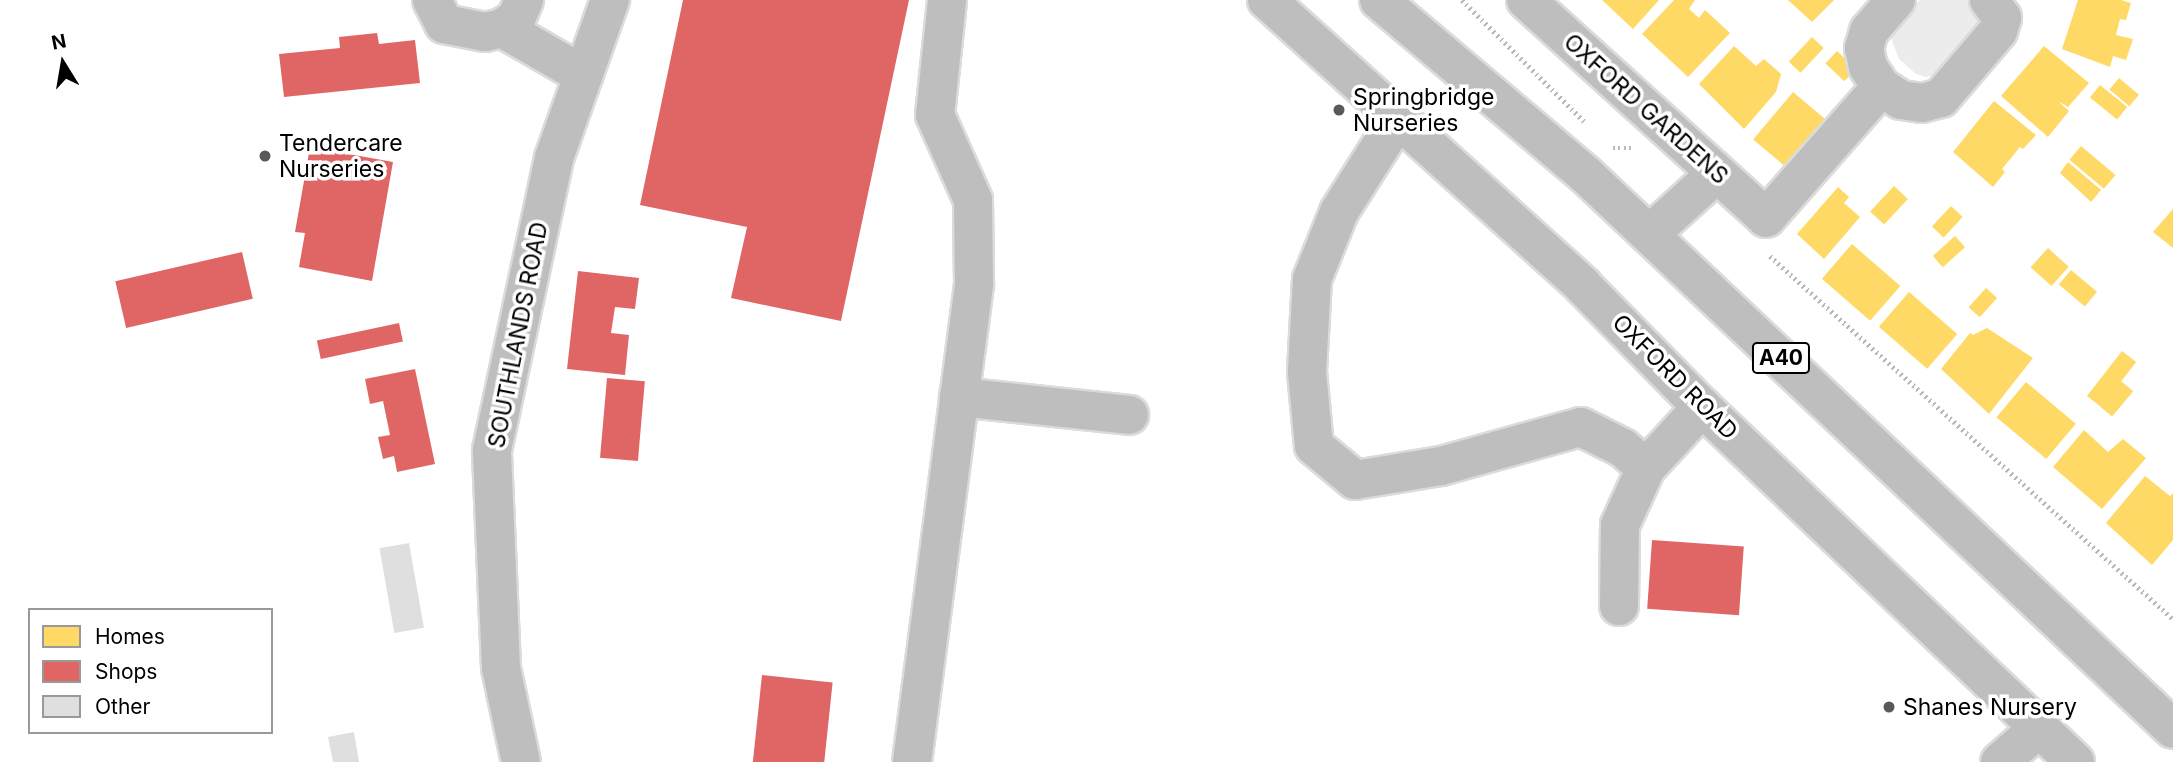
<!DOCTYPE html>
<style>
body{margin:0}
#map{position:relative;width:2173px;height:762px;overflow:hidden;background:#fff;font-family:Inter,sans-serif}
div>[style]{position:absolute}
[style*='--x']{left:calc(var(--x)*1px);top:calc(var(--y)*1px);width:calc(var(--w)*1px);rotate:calc(var(--a)*1deg)}
.green>*{inset:0;background:#ececec}
.homes>*{inset:0;background:#ffd966;transform-origin:0 0}
.shops>*{inset:0;background:#e06666;transform-origin:0 0}
.building>*{inset:0;background:#dfdfdf;transform-origin:0 0}
.path>*{height:4.5px;margin-top:-2.25px;transform-origin:0;background:repeating-linear-gradient(90deg,#b9b9b9 0 2px,transparent 0 5.5px)}
.roads{filter:drop-shadow(2px 0 #dbdbdb) drop-shadow(-2px 0 #dbdbdb) drop-shadow(0 2px #dbdbdb) drop-shadow(0 -2px #dbdbdb)}
.minor>*{height:38px;margin:-19px;padding:0 19px;transform-origin:19px;border-radius:19px;background:#bebebe}
.highway>*{height:38px;margin:-19px;padding:0 19px;transform-origin:19px;border-radius:19px;background:#bebebe}
.dots>*{width:19px;height:19px;translate:-50% -50%;box-sizing:border-box;border:4px solid #fff;border-radius:50%}
span{translate:-50% -50%;white-space:nowrap;text-align:center;line-height:1.15;-webkit-text-stroke:7px #fff;paint-order:stroke}
.shield-label span{padding:2px 5px;background:#fff;border:2px solid;border-radius:5px;-webkit-text-stroke-width:0}
.shield-label{font-size:21px;color:#000;font-weight:700}
.poi-label{font-size:23px;color:#000}
.left{translate:0 -50%;text-align:left}
.street-label{font-size:23px;color:#000}
.legend{position:absolute;left:28px;top:608px;width:245px;height:126px;box-sizing:border-box;background:#fff;border:2px solid #999;margin:0;padding:9px 12px;list-style:none;font-size:21px;color:#000}
.legend li{display:flex;align-items:center;gap:14px;height:35px}
.legend b{width:35px;border:2px solid #999}
.north{position:absolute;left:28px;top:28px;width:70px;height:70px;-webkit-text-stroke:5px #fff;paint-order:stroke;rotate:349deg;font-size:19px;font-weight:700;line-height:28px;text-align:center;color:#000}
.north::after{content:'';display:block;margin:auto;width:24px;height:32px;background:#000;clip-path:polygon(50% 0,100% 100%,50% 72%,0 100%)}
</style>
<div id="map">
<div class="green">
<i style="clip-path:polygon(1920px 0,1974px 0,1981px 21px,1935px 75px,1926px 77px,1916px 74px,1899px 59px,1891px 38px,1902px 19px)"></i>
</div>
<div class="homes">
<i style="clip-path:polygon(1602px 0,1659px 0,1633px 29px)"></i>
<i style="clip-path:polygon(1674px 0,1695px 0,1689px 9px,1699px 18px,1705px 10px,1730px 33px,1688px 77px,1642px 34px)"></i>
<i style="clip-path:polygon(1788px 0,1834px 0,1812px 22px)"></i>
<i style="clip-path:polygon(2078px 0,2121px 0,2131px 3px,2126px 20px,2120px 19px,2116px 35px,2133px 39px,2126px 60px,2113px 56px,2110px 67px,2062px 49px)"></i>
<i style="left:1812px;top:37px;width:16px;height:34px;rotate:43deg"></i>
<i style="clip-path:polygon(1734px 46px,1756px 66px,1764px 59px,1781px 74px,1776px 92px,1744px 129px,1699px 84px)"></i>
<i style="clip-path:polygon(2044px 46px,2089px 83px,2068px 107px,2058px 101px,2069px 111px,2048px 137px,2001px 96px)"></i>
<i style="left:1837px;top:51px;width:26px;height:17px;rotate:43deg"></i>
<i style="left:2119px;top:78px;width:26px;height:15px;rotate:40deg"></i>
<i style="left:2100px;top:85px;width:35px;height:16px;rotate:39deg"></i>
<i style="left:1793px;top:92px;width:45px;height:62px;rotate:40deg"></i>
<i style="clip-path:polygon(1994px 101px,2036px 135px,2023px 149px,2020px 147px,2002px 169px,2005px 172px,1993px 187px,1953px 152px)"></i>
<i style="left:2081px;top:146px;width:45px;height:18px;rotate:40deg"></i>
<i style="clip-path:polygon(2068px 162px,2101px 190px,2091px 202px,2060px 173px)"></i>
<i style="left:1894px;top:186px;width:19px;height:35px;rotate:43deg"></i>
<i style="clip-path:polygon(1838px 187px,1849px 197px,1844px 203px,1860px 217px,1824px 259px,1797px 234px)"></i>
<i style="left:1951px;top:206px;width:16px;height:28px;rotate:43deg"></i>
<i style="clip-path:polygon(2173px 209px,2173px 248px,2153px 232px)"></i>
<i style="left:1955px;top:236px;width:15px;height:30px;rotate:48deg"></i>
<i style="left:1852px;top:244px;width:64px;height:46px;rotate:41deg"></i>
<i style="left:2048px;top:248px;width:28px;height:26px;rotate:42deg"></i>
<i style="left:2071px;top:270px;width:34px;height:19px;rotate:40deg"></i>
<i style="left:1986px;top:288px;width:15px;height:26px;rotate:42deg"></i>
<i style="left:1909px;top:292px;width:64px;height:46px;rotate:41deg"></i>
<i style="clip-path:polygon(1987px 328px,2033px 358px,1989px 414px,1941px 369px,1970px 333px,1973px 335px)"></i>
<i style="left:2122px;top:351px;width:18px;height:57px;rotate:38deg"></i>
<i style="left:2121px;top:381px;width:16px;height:33px;rotate:40deg"></i>
<i style="left:2026px;top:382px;width:65px;height:46px;rotate:40deg"></i>
<i style="clip-path:polygon(2084px 430px,2108px 452px,2123px 439px,2146px 458px,2102px 509px,2053px 467px)"></i>
<i style="clip-path:polygon(2145px 476px,2170px 496px,2173px 493px,2173px 540px,2152px 565px,2106px 523px)"></i>
</div>
<div class="shops">
<i style="clip-path:polygon(683px 0,909px 0,841px 321px,731px 298px,747px 227px,640px 205px)"></i>
<i style="clip-path:polygon(377px 33px,379px 44px,415px 40px,420px 83px,284px 97px,279px 54px,340px 48px,339px 37px)"></i>
<i style="clip-path:polygon(310px 147px,393px 162px,372px 281px,299px 267px,305px 233px,295px 232px)"></i>
<i style="left:242px;top:252px;width:48px;height:130px;rotate:77deg"></i>
<i style="clip-path:polygon(578px 271px,639px 278px,635px 309px,615px 307px,611px 333px,629px 335px,625px 375px,567px 369px)"></i>
<i style="left:399px;top:323px;width:19px;height:84px;rotate:78deg"></i>
<i style="clip-path:polygon(415px 369px,435px 464px,397px 472px,394px 456px,383px 459px,378px 437px,390px 435px,383px 401px,370px 404px,365px 379px)"></i>
<i style="left:607px;top:378px;width:38px;height:80px;rotate:5deg"></i>
<i style="left:1652px;top:540px;width:92px;height:69px;rotate:4deg"></i>
<i style="left:762px;top:675px;width:71px;height:88px;rotate:6deg"></i>
</div>
<div class="building">
<i style="left:409px;top:543px;width:86px;height:30px;rotate:80deg"></i>
<i style="clip-path:polygon(354px 732px,359px 762px,333px 762px,328px 737px)"></i>
</div>
<div class="path">
<i style="--x:1462;--y:0;--w:172;--a:44.8"></i>
<i style="--x:1613;--y:148;--w:19;--a:0"></i>
<i style="--x:1770;--y:256;--w:542;--a:42.01"></i>
</div>
<div class="roads">
<div class="minor">
<i style="--x:432;--y:0;--w:27;--a:63"></i>
<i style="--x:444;--y:24;--w:42;--a:11"></i>
<i style="--x:485;--y:32;--w:17;--a:-13"></i>
<i style="--x:502;--y:28;--w:17;--a:-33"></i>
<i style="--x:516;--y:19;--w:21;--a:-67"></i>
<i style="--x:1526;--y:0;--w:324;--a:42.2"></i>
<i style="--x:1766;--y:218;--w:174;--a:-48.7"></i>
<i style="--x:1896;--y:0;--w:41;--a:131.1"></i>
<i style="--x:1869;--y:31;--w:18;--a:106"></i>
<i style="--x:1864;--y:48;--w:19;--a:78"></i>
<i style="--x:1868;--y:67;--w:24;--a:57"></i>
<i style="--x:1881;--y:87;--w:24;--a:33"></i>
<i style="--x:1901;--y:100;--w:21;--a:8"></i>
<i style="--x:1922;--y:103;--w:20;--a:-15"></i>
<i style="--x:1941;--y:98;--w:88;--a:-49.6"></i>
<i style="--x:1998;--y:31;--w:14;--a:-73"></i>
<i style="--x:2002;--y:18;--w:22;--a:-126"></i>
<i style="--x:502;--y:28;--w:94;--a:30.1"></i>
<i style="--x:1399;--y:117;--w:112;--a:122.3"></i>
<i style="--x:1339;--y:212;--w:72;--a:111.9"></i>
<i style="--x:1312;--y:279;--w:93;--a:93.1"></i>
<i style="--x:1307;--y:372;--w:74;--a:84.6"></i>
<i style="--x:1314;--y:446;--w:53;--a:39.7"></i>
<i style="--x:1355;--y:480;--w:87;--a:-9.2"></i>
<i style="--x:1441;--y:466;--w:145;--a:-15.6"></i>
<i style="--x:1581;--y:427;--w:47;--a:26.6"></i>
<i style="--x:1623;--y:448;--w:30;--a:41"></i>
<i style="--x:1650;--y:234;--w:89;--a:-42.3"></i>
<i style="--x:959;--y:397;--w:171;--a:6"></i>
<i style="--x:1619;--y:606;--w:81;--a:-89.3"></i>
<i style="--x:1620;--y:525;--w:63;--a:-65.5"></i>
<i style="--x:1646;--y:468;--w:83;--a:-47.4"></i>
<i style="--x:521;--y:762;--w:96;--a:-102"></i>
<i style="--x:501;--y:668;--w:218;--a:-92.4"></i>
<i style="--x:492;--y:450;--w:299;--a:-78"></i>
<i style="--x:554;--y:158;--w:168;--a:-70.5"></i>
<i style="--x:912;--y:762;--w:483;--a:-82.6"></i>
<i style="--x:974;--y:283;--w:83;--a:-90.7"></i>
<i style="--x:973;--y:200;--w:93;--a:-114.1"></i>
<i style="--x:935;--y:115;--w:116;--a:-84"></i>
<i style="--x:2000;--y:762;--w:52;--a:-41.1"></i>
</div>
<div class="highway">
<i style="--x:1267;--y:0;--w:425;--a:42.1"></i>
<i style="--x:1582;--y:285;--w:171;--a:45.5"></i>
<i style="--x:1702;--y:407;--w:515;--a:43.58"></i>
<i style="--x:1379;--y:0;--w:271;--a:40.2"></i>
<i style="--x:1586;--y:175;--w:807;--a:43.34"></i>
</div>
</div>
<div class="dots">
<i style="left:1339px;top:110px;background:#595959"></i>
<i style="left:265px;top:156px;background:#595959"></i>
<i style="left:1889px;top:707px;background:#595959"></i>
</div>
<div class="shield-label">
<span style="left:1781px;top:358px">A40</span>
</div>
<div class="poi-label">
<span class="left" style="left:1353px;top:110px">Springbridge<br>Nurseries</span>
<span class="left" style="left:279px;top:156px">Tendercare<br>Nurseries</span>
<span class="left" style="left:1903px;top:707px">Shanes Nursery</span>
</div>
<div class="street-label">
<span style="left:1646px;top:109px;rotate:42deg">OXFORD GARDENS</span>
<span style="left:518px;top:335px;rotate:-79deg">SOUTHLANDS ROAD</span>
<span style="left:1675px;top:377px;rotate:45deg">OXFORD ROAD</span>
</div>
<ul class="legend">
<li><b style="height:19px;background:#ffd966"></b>Homes</li>
<li><b style="height:19px;background:#e06666"></b>Shops</li>
<li><b style="height:19px;background:#dfdfdf"></b>Other</li>
</ul>
<div class="north">N</div>
</div>
